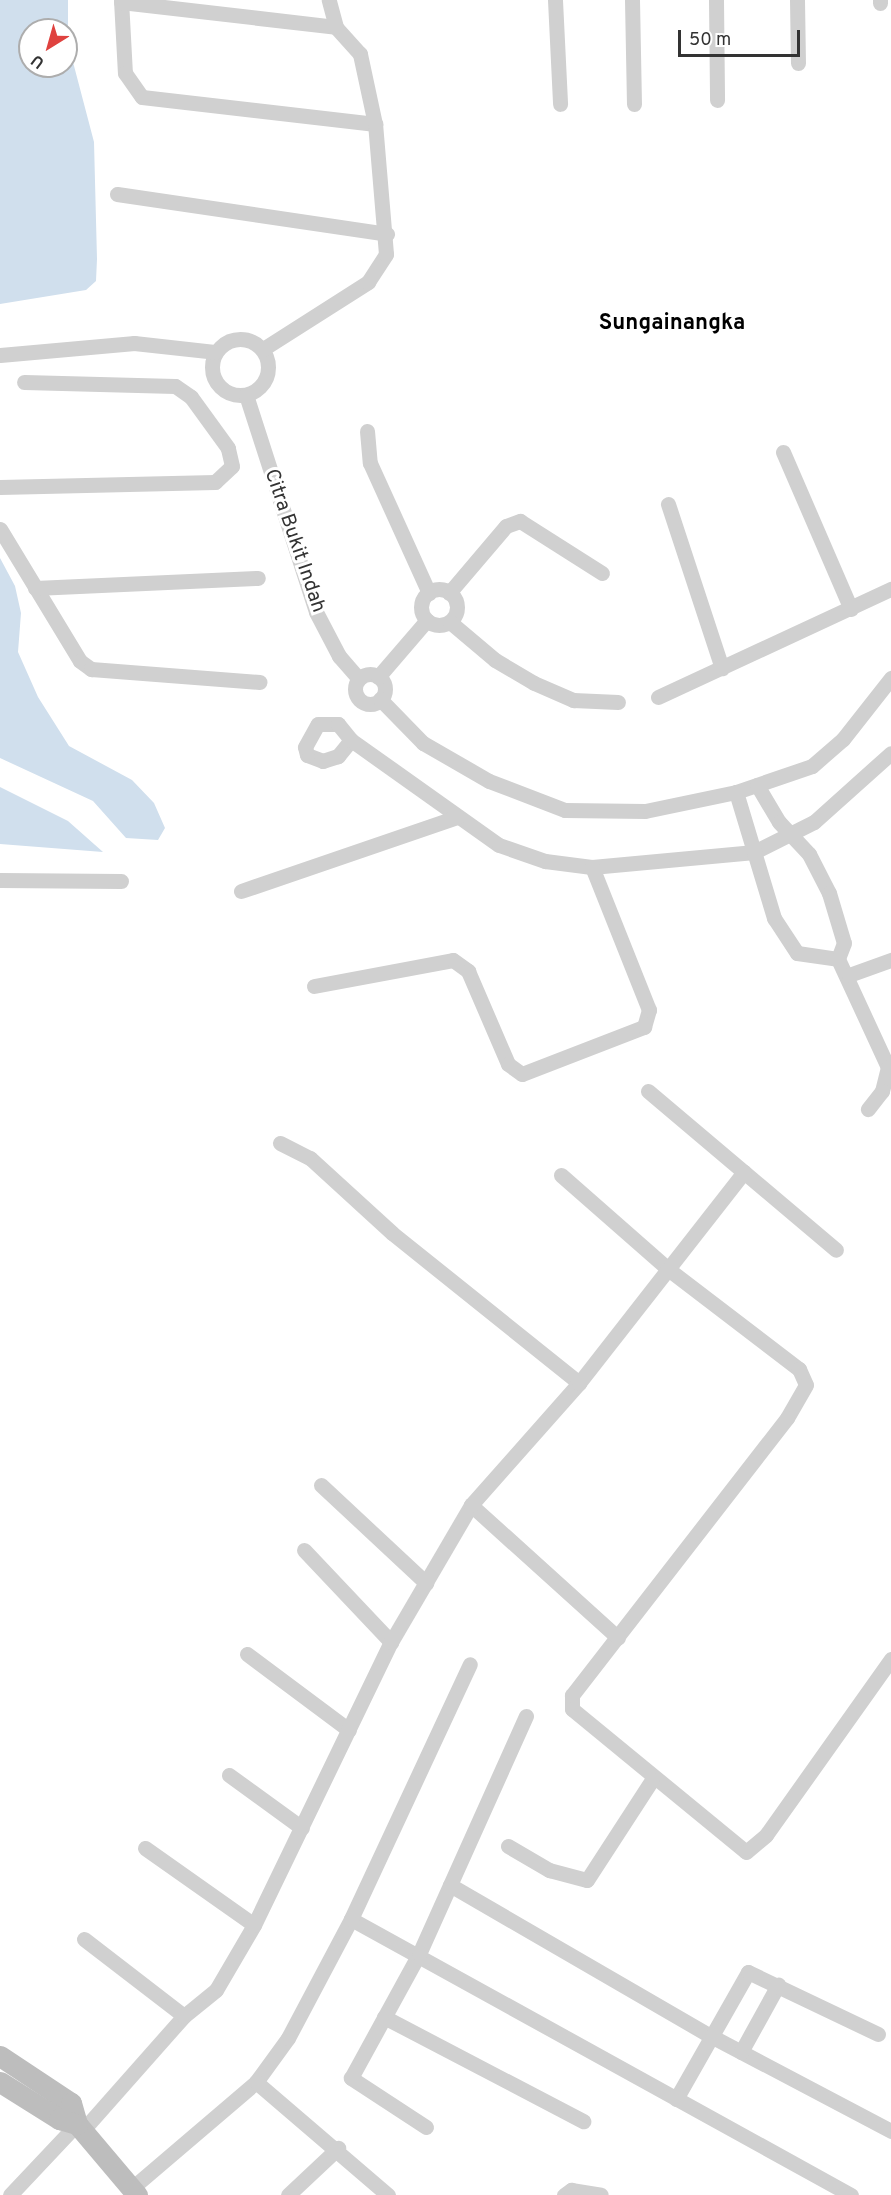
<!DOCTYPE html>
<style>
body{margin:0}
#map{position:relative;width:891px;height:2195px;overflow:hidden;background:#fff;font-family:Overpass,sans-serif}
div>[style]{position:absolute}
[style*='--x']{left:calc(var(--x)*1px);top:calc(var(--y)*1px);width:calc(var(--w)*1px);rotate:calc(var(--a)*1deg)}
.water>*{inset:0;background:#d0dfed}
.street>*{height:15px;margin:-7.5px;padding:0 7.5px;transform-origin:7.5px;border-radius:7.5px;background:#d0d0d0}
.street>.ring{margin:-7.5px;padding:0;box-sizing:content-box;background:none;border:15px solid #d0d0d0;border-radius:50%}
.secondary>*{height:21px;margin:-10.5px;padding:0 10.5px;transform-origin:10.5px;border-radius:10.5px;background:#bdbdbd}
span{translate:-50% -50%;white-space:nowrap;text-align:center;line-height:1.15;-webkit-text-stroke:6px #fff;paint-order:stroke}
.street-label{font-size:20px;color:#333}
.quarter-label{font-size:22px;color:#000;font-weight:700}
.north{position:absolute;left:18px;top:18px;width:60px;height:60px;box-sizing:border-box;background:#fff;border:2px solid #adadad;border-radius:50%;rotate:217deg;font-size:16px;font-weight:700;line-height:24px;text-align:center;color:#333}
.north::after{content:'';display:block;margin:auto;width:21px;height:27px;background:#df423f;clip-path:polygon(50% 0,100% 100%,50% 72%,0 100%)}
.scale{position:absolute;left:678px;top:30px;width:122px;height:27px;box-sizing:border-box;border:3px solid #333;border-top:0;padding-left:8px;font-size:18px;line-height:21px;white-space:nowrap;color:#333;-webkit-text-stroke:4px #fff;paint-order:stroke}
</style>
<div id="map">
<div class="water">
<i style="clip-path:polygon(evenodd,0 0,68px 0,68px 43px,94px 142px,97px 259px,96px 281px,86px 290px,0 304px,0 0,30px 30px,66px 30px,66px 66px,30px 66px,30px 30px)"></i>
<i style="clip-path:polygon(0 558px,15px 586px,21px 613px,18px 652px,38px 697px,69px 746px,132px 780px,154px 803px,165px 828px,158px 840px,126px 838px,93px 801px,0 758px)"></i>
<i style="clip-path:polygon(0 787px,68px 821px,103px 852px,0 844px)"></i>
</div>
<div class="street">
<i style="--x:121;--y:0;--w:73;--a:86.9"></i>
<i style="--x:125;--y:73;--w:29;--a:55"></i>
<i style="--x:142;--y:97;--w:235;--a:6.6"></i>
<i style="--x:555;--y:0;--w:104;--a:87.2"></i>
<i style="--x:632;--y:0;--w:104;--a:88.9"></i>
<i style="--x:716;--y:0;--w:100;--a:89.4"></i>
<i style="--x:797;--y:0;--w:63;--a:89.1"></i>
<i style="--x:880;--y:0;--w:3;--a:90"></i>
<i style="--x:121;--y:2;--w:216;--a:6.6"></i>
<i style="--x:117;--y:194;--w:273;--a:8.4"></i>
<i class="ring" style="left:212px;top:339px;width:41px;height:41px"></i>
<i style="--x:263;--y:349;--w:125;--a:-32.5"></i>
<i style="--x:368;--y:282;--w:33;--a:-57"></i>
<i style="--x:386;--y:254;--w:130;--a:-94.8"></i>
<i style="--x:375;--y:124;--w:72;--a:-102.1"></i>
<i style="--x:360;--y:54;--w:36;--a:-132"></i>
<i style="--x:336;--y:27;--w:28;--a:-105"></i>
<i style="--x:0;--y:355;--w:135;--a:-5.1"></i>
<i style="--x:134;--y:343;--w:81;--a:6.3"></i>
<i style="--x:246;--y:395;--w:228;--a:72.1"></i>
<i style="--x:316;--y:612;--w:50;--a:62.4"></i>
<i style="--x:339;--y:656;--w:30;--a:49"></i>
<i style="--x:367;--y:431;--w:32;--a:85"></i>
<i style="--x:370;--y:463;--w:143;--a:65.6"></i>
<i style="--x:783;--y:452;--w:171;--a:66.6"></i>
<i style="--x:0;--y:487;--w:215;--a:-1.3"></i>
<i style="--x:215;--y:482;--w:23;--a:-43"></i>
<i style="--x:232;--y:466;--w:18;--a:-103"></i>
<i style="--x:228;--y:448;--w:63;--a:-126"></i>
<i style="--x:191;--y:397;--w:19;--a:-145"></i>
<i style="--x:175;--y:386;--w:151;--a:-178.5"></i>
<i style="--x:668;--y:504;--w:173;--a:71.8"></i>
<i style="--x:0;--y:529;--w:154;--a:58.8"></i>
<i style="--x:80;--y:661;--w:14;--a:36"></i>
<i style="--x:91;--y:669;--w:169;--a:4.4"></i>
<i style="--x:35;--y:588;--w:223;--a:-2.6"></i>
<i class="ring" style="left:421px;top:589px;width:21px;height:21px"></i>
<i style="--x:449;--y:593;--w:88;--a:-49.6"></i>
<i style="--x:506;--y:526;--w:15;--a:-20"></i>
<i style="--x:520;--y:521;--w:97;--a:32.4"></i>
<i style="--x:450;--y:622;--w:59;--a:40.2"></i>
<i style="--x:495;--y:660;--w:45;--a:30.5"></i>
<i style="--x:534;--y:683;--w:43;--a:23.6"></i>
<i style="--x:573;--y:700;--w:45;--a:2.5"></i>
<i class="ring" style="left:355px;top:674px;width:15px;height:15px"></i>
<i style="--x:378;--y:677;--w:75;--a:-49.3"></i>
<i style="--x:658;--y:697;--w:257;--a:-24.9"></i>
<i style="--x:380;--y:699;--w:62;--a:45.7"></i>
<i style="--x:423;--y:743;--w:76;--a:29.9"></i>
<i style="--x:489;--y:781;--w:81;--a:20.9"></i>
<i style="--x:565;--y:810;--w:80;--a:0.7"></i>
<i style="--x:645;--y:811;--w:93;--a:-11.8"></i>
<i style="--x:736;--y:792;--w:80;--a:-18.9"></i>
<i style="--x:812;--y:766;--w:41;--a:-41.1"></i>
<i style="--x:843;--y:739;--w:78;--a:-51.8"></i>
<i style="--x:351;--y:740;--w:21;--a:129"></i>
<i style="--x:338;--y:756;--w:16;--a:162"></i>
<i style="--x:323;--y:761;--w:17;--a:-159"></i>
<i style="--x:307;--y:755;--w:8;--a:-104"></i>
<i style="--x:305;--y:747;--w:26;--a:-61"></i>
<i style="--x:318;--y:724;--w:20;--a:0"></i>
<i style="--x:338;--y:724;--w:21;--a:51"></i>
<i style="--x:351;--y:740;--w:181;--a:35.4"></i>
<i style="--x:499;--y:845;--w:49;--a:19.2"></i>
<i style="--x:545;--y:861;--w:47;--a:7.3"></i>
<i style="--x:592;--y:867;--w:163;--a:-5.3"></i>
<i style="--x:754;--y:852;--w:67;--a:-26.6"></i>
<i style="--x:814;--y:822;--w:103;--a:-41.9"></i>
<i style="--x:757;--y:785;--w:43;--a:59.3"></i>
<i style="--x:779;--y:822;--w:44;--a:46.8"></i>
<i style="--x:809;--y:854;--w:44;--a:62.9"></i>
<i style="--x:829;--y:893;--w:52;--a:73.3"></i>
<i style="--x:844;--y:943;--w:17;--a:111"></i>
<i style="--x:736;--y:792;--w:132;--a:73.2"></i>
<i style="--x:774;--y:918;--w:42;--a:56.7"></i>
<i style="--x:797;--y:953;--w:41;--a:8.3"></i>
<i style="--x:0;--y:880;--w:121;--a:0.5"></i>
<i style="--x:241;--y:891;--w:228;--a:-18.9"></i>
<i style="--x:838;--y:959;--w:119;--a:65.2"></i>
<i style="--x:888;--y:1067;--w:25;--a:104"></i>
<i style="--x:882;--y:1091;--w:23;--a:128"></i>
<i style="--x:849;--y:975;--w:45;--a:-19.7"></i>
<i style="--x:314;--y:986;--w:141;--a:-10.6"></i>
<i style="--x:453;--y:960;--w:19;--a:36"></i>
<i style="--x:468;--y:971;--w:101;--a:66.7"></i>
<i style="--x:508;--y:1064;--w:17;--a:36"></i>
<i style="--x:522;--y:1074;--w:131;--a:-21.1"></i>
<i style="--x:644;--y:1027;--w:18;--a:-74"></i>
<i style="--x:649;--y:1010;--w:154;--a:-111.7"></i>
<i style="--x:648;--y:1091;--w:246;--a:40.2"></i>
<i style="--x:280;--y:1143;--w:34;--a:27"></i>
<i style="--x:310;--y:1158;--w:111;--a:42.4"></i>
<i style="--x:392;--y:1233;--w:240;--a:38.7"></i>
<i style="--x:561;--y:1175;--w:142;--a:41.3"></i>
<i style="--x:668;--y:1269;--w:165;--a:37.4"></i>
<i style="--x:799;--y:1369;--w:17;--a:66"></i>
<i style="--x:806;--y:1385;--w:38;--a:120"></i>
<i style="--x:787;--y:1418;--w:351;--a:127.8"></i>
<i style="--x:572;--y:1695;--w:14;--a:90"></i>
<i style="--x:572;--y:1709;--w:225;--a:39.4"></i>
<i style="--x:746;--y:1852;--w:26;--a:-40"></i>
<i style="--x:766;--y:1835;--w:216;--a:-54.6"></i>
<i style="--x:321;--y:1485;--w:144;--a:43"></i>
<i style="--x:471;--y:1505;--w:198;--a:42.1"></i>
<i style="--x:304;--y:1550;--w:127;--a:46.6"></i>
<i style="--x:247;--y:1654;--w:127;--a:36.7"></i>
<i style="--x:229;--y:1775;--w:90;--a:36"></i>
<i style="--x:508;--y:1846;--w:48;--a:30.3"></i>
<i style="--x:549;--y:1870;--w:39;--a:15"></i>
<i style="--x:587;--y:1880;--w:119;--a:-57"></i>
<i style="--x:145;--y:1848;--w:133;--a:35.2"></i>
<i style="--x:450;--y:1885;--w:302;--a:30.1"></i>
<i style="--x:711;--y:2036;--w:204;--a:27.8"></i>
<i style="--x:351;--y:1919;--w:571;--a:28.9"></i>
<i style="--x:84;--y:1939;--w:126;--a:37.6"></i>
<i style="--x:384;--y:2017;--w:225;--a:27.6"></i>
<i style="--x:741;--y:2052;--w:77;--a:-61.1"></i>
<i style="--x:256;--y:2082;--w:54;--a:-54"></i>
<i style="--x:288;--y:2038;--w:135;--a:-62.1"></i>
<i style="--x:351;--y:1919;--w:281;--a:-65"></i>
<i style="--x:676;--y:2099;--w:146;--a:-60.4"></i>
<i style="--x:748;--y:1972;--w:144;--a:25.5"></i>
<i style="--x:426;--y:2127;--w:90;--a:-146.8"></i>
<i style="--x:351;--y:2078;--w:141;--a:-61.3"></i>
<i style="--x:419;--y:1954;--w:261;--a:-65.8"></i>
<i style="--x:83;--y:2130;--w:152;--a:-48.5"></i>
<i style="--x:184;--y:2016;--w:41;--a:-39.1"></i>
<i style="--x:216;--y:1990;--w:75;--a:-59.7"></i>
<i style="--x:254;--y:1925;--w:314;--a:-64.2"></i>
<i style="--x:391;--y:1642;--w:159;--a:-59.7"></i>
<i style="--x:471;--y:1505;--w:163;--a:-48.5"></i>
<i style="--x:579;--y:1383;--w:268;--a:-52"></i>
<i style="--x:132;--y:2188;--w:163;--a:-40.5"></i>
<i style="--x:256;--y:2082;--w:174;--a:40.6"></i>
<i style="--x:10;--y:2195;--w:98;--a:-46.7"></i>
<i style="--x:288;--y:2195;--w:69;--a:-43.2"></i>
<i style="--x:564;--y:2195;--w:9;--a:-36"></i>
<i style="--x:571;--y:2190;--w:30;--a:9"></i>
</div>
<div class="secondary">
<i style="--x:0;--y:2056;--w:85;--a:33.5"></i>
<i style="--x:71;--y:2103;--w:22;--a:74"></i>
<i style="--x:77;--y:2124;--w:93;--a:49.8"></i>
<i style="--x:0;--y:2082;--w:70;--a:32.1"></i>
<i style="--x:59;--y:2119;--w:19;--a:16"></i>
</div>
<div class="street-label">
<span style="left:294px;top:541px;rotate:71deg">Citra Bukit Indah</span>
</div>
<div class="quarter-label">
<span style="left:672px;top:324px">Sungainangka</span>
</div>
<div class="north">U</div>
<div class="scale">50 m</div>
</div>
